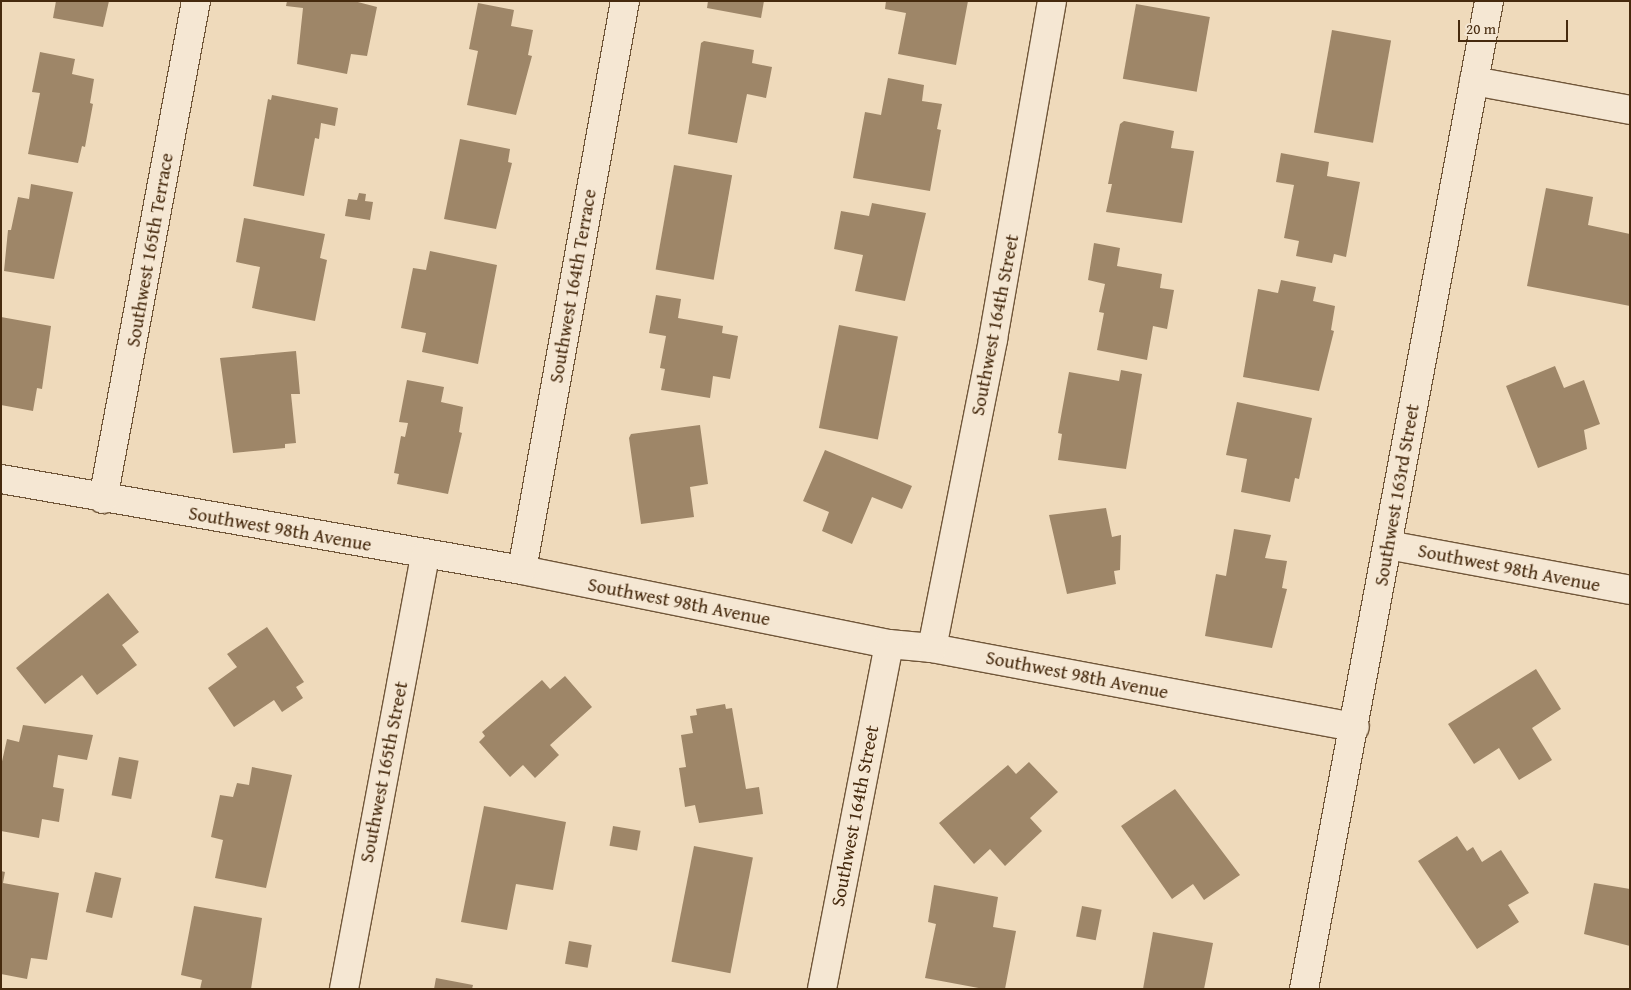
<!DOCTYPE html>
<style>
body{margin:0}
#map{position:relative;width:1631px;height:990px;overflow:hidden;background:#efdabb;font-family:"Gentium Book Plus",serif}
div>[style]{position:absolute}
[style*='--x']{left:calc(var(--x)*1px);top:calc(var(--y)*1px);width:calc(var(--w)*1px);rotate:calc(var(--a)*1deg)}
.building>*{inset:0;background:#9e8668;transform-origin:0 0}
.roads{filter:drop-shadow(1px 0 #705639) drop-shadow(-1px 0 #705639) drop-shadow(0 1px #705639) drop-shadow(0 -1px #705639)}
.minor>*{height:28px;margin:-14px;padding:0 14px;transform-origin:14px;border-radius:14px;background:#f5e7d3}
span{translate:-50% -50%;white-space:nowrap;text-align:center;line-height:1.15;-webkit-text-stroke:4px #f5e7d3;paint-order:stroke}
.street-label{font-size:19px;color:#462a0e}
.frame{position:absolute;inset:0;border:2px solid #462a0e;pointer-events:none}
.scale{position:absolute;left:1458px;top:20px;width:110px;height:22px;box-sizing:border-box;border:2px solid #462a0e;border-top:0;padding-left:6px;font-size:15px;line-height:18px;white-space:nowrap;color:#462a0e;-webkit-text-stroke:4px #f5e7d3;paint-order:stroke}
</style>
<div id="map">
<div class="building">
<i style="clip-path:polygon(56px 1px,109px 1px,103px 27px,53px 18px)"></i>
<i style="clip-path:polygon(287px 1px,354px 1px,377px 7px,367px 56px,351px 54px,347px 74px,297px 64px,303px 8px,286px 6px)"></i>
<i style="clip-path:polygon(708px 1px,764px 1px,761px 18px,707px 8px)"></i>
<i style="clip-path:polygon(886px 1px,968px 1px,956px 65px,898px 54px,906px 13px,885px 9px)"></i>
<i style="clip-path:polygon(478px 3px,514px 10px,511px 26px,533px 30px,528px 55px,532px 56px,516px 115px,467px 105px,478px 51px,469px 49px)"></i>
<i style="left:1136px;top:4px;width:75px;height:76px;rotate:10deg"></i>
<i style="left:1332px;top:30px;width:60px;height:104px;rotate:10deg"></i>
<i style="clip-path:polygon(704px 41px,754px 50px,752px 63px,772px 67px,766px 98px,747px 94px,737px 143px,688px 134px,701px 43px)"></i>
<i style="clip-path:polygon(40px 52px,75px 59px,72px 74px,94px 79px,90px 103px,93px 104px,85px 147px,82px 146px,78px 163px,28px 154px,40px 93px,32px 92px)"></i>
<i style="clip-path:polygon(888px 78px,924px 85px,922px 101px,942px 104px,937px 129px,941px 130px,930px 191px,853px 178px,865px 112px,881px 115px)"></i>
<i style="clip-path:polygon(272px 95px,338px 108px,335px 126px,321px 123px,319px 139px,315px 138px,304px 196px,253px 186px,268px 99px,271px 100px)"></i>
<i style="clip-path:polygon(1124px 121px,1174px 131px,1171px 148px,1194px 151px,1182px 223px,1106px 212px,1112px 184px,1108px 184px,1120px 124px)"></i>
<i style="clip-path:polygon(460px 139px,510px 149px,508px 162px,512px 163px,496px 229px,444px 219px)"></i>
<i style="clip-path:polygon(1281px 153px,1329px 162px,1327px 176px,1360px 182px,1346px 257px,1334px 254px,1332px 263px,1296px 256px,1299px 241px,1284px 238px,1294px 185px,1276px 182px)"></i>
<i style="left:674px;top:165px;width:59px;height:106px;rotate:10deg"></i>
<i style="clip-path:polygon(31px 184px,73px 192px,54px 279px,4px 271px,8px 230px,11px 230px,18px 197px,29px 199px)"></i>
<i style="clip-path:polygon(1546px 188px,1593px 197px,1588px 225px,1630px 234px,1630px 306px,1527px 286px)"></i>
<i style="clip-path:polygon(359px 193px,366px 194px,365px 201px,373px 202px,370px 220px,345px 216px,348px 199px,357px 200px)"></i>
<i style="clip-path:polygon(872px 203px,926px 213px,905px 301px,855px 291px,863px 255px,834px 249px,841px 211px,869px 216px)"></i>
<i style="clip-path:polygon(244px 218px,325px 234px,320px 258px,327px 260px,315px 321px,252px 308px,260px 267px,236px 262px)"></i>
<i style="clip-path:polygon(1094px 243px,1120px 248px,1117px 266px,1162px 274px,1160px 288px,1174px 290px,1167px 329px,1153px 326px,1147px 360px,1097px 350px,1104px 313px,1099px 312px,1105px 284px,1088px 280px)"></i>
<i style="clip-path:polygon(430px 251px,497px 265px,478px 364px,422px 352px,426px 333px,401px 328px,413px 268px,426px 270px)"></i>
<i style="clip-path:polygon(1281px 280px,1316px 287px,1313px 301px,1335px 306px,1331px 330px,1334px 331px,1319px 391px,1243px 377px,1258px 289px,1278px 293px)"></i>
<i style="clip-path:polygon(656px 295px,681px 299px,678px 318px,723px 326px,722px 333px,738px 336px,730px 379px,713px 376px,710px 398px,661px 390px,665px 369px,660px 368px,666px 336px,649px 333px)"></i>
<i style="clip-path:polygon(1px 317px,51px 326px,42px 389px,37px 388px,33px 411px,1px 405px)"></i>
<i style="left:839px;top:325px;width:60px;height:105px;rotate:11deg"></i>
<i style="clip-path:polygon(296px 351px,300px 394px,291px 394px,296px 443px,285px 444px,285px 448px,233px 453px,220px 358px)"></i>
<i style="clip-path:polygon(1555px 366px,1564px 388px,1584px 380px,1600px 424px,1584px 430px,1587px 449px,1538px 468px,1506px 386px)"></i>
<i style="clip-path:polygon(1121px 370px,1142px 374px,1126px 469px,1058px 460px,1062px 434px,1058px 433px,1069px 372px,1119px 381px)"></i>
<i style="clip-path:polygon(407px 380px,444px 387px,441px 402px,463px 407px,459px 432px,462px 433px,448px 494px,397px 484px,399px 474px,394px 473px,401px 436px,405px 437px,408px 423px,399px 422px)"></i>
<i style="clip-path:polygon(1237px 402px,1312px 418px,1299px 479px,1295px 478px,1290px 502px,1241px 492px,1247px 459px,1226px 455px)"></i>
<i style="clip-path:polygon(700px 425px,708px 484px,690px 487px,694px 517px,641px 524px,629px 438px,631px 434px)"></i>
<i style="clip-path:polygon(825px 450px,912px 486px,902px 509px,872px 497px,852px 544px,822px 531px,829px 512px,803px 501px)"></i>
<i style="clip-path:polygon(1106px 508px,1112px 537px,1121px 535px,1120px 570px,1114px 571px,1116px 584px,1067px 594px,1049px 515px)"></i>
<i style="clip-path:polygon(1234px 529px,1271px 535px,1265px 558px,1287px 561px,1282px 588px,1287px 589px,1272px 648px,1205px 636px,1216px 574px,1226px 576px)"></i>
<i style="clip-path:polygon(108px 593px,139px 632px,122px 645px,137px 665px,97px 695px,82px 675px,45px 704px,16px 668px)"></i>
<i style="clip-path:polygon(267px 627px,304px 682px,296px 687px,303px 698px,282px 712px,274px 700px,234px 727px,208px 688px,237px 667px,227px 654px)"></i>
<i style="clip-path:polygon(1536px 669px,1561px 709px,1532px 728px,1552px 760px,1519px 780px,1499px 748px,1474px 764px,1448px 724px)"></i>
<i style="clip-path:polygon(565px 676px,592px 707px,550px 745px,559px 755px,535px 778px,523px 765px,510px 777px,479px 742px,485px 736px,482px 732px,542px 680px,550px 689px)"></i>
<i style="clip-path:polygon(725px 704px,726px 709px,732px 708px,746px 789px,759px 787px,763px 814px,699px 823px,695px 805px,685px 807px,679px 768px,686px 767px,681px 735px,693px 733px,690px 716px,697px 715px,696px 709px)"></i>
<i style="clip-path:polygon(23px 725px,93px 735px,87px 760px,58px 755px,53px 787px,64px 789px,59px 822px,42px 819px,39px 838px,1px 831px,1px 766px,7px 739px,19px 742px)"></i>
<i style="left:119px;top:757px;width:20px;height:39px;rotate:11deg"></i>
<i style="clip-path:polygon(1029px 762px,1058px 792px,1030px 818px,1042px 831px,1005px 866px,990px 849px,974px 864px,939px 823px,1008px 765px,1016px 774px)"></i>
<i style="clip-path:polygon(252px 767px,292px 775px,266px 888px,215px 878px,223px 840px,211px 837px,220px 795px,233px 797px,237px 783px,249px 785px)"></i>
<i style="clip-path:polygon(1175px 789px,1240px 875px,1204px 900px,1193px 884px,1172px 899px,1121px 826px)"></i>
<i style="clip-path:polygon(484px 806px,566px 822px,553px 890px,516px 884px,507px 930px,461px 922px)"></i>
<i style="left:613px;top:826px;width:28px;height:20px;rotate:10deg"></i>
<i style="clip-path:polygon(1457px 836px,1467px 851px,1473px 847px,1482px 862px,1501px 850px,1529px 893px,1508px 905px,1519px 922px,1477px 949px,1418px 861px)"></i>
<i style="left:694px;top:846px;width:60px;height:118px;rotate:11deg"></i>
<i style="clip-path:polygon(1px 871px,5px 872px,3px 883px,59px 893px,47px 960px,31px 958px,27px 979px,1px 974px)"></i>
<i style="left:95px;top:872px;width:27px;height:41px;rotate:13deg"></i>
<i style="clip-path:polygon(1594px 883px,1630px 889px,1630px 946px,1584px 934px)"></i>
<i style="clip-path:polygon(934px 885px,998px 897px,993px 927px,1016px 931px,1005px 989px,984px 989px,925px 978px,936px 924px,928px 922px)"></i>
<i style="clip-path:polygon(194px 906px,262px 918px,251px 989px,200px 989px,202px 980px,181px 975px)"></i>
<i style="left:1082px;top:906px;width:20px;height:31px;rotate:11deg"></i>
<i style="clip-path:polygon(1153px 932px,1213px 943px,1204px 989px,1143px 989px)"></i>
<i style="left:569px;top:941px;width:23px;height:23px;rotate:10deg"></i>
<i style="clip-path:polygon(436px 978px,473px 985px,472px 989px,434px 989px)"></i>
</div>
<div class="roads">
<div class="minor">
<i style="--x:1474;--y:81;--w:159;--a:10.5"></i>
<i style="--x:1;--y:479;--w:529;--a:9.91"></i>
<i style="--x:522;--y:570;--w:374;--a:11.4"></i>
<i style="--x:889;--y:644;--w:43;--a:5.3"></i>
<i style="--x:932;--y:648;--w:430;--a:10.6"></i>
<i style="--x:103;--y:499;--w:507;--a:-79.42"></i>
<i style="--x:1388;--y:545;--w:246;--a:10.5"></i>
<i style="--x:522;--y:570;--w:578;--a:-79.74"></i>
<i style="--x:932;--y:648;--w:315;--a:-78.8"></i>
<i style="--x:993;--y:339;--w:343;--a:-80.1"></i>
<i style="--x:344;--y:989;--w:441;--a:-79.4"></i>
<i style="--x:822;--y:989;--w:351;--a:-79"></i>
<i style="--x:1304;--y:989;--w:1005;--a:-79.39"></i>
</div>
</div>
<div class="street-label">
<span style="left:150px;top:250px;rotate:-80deg">Southwest 165th Terrace</span>
<span style="left:573px;top:286px;rotate:-80deg">Southwest 164th Terrace</span>
<span style="left:995px;top:325px;rotate:-79deg">Southwest 164th Street</span>
<span style="left:1397px;top:495px;rotate:-80deg">Southwest 163rd Street</span>
<span style="left:280px;top:529px;rotate:10deg">Southwest 98th Avenue</span>
<span style="left:1509px;top:568px;rotate:11deg">Southwest 98th Avenue</span>
<span style="left:679px;top:602px;rotate:11deg">Southwest 98th Avenue</span>
<span style="left:1077px;top:675px;rotate:11deg">Southwest 98th Avenue</span>
<span style="left:384px;top:772px;rotate:-79deg">Southwest 165th Street</span>
<span style="left:855px;top:816px;rotate:-79deg">Southwest 164th Street</span>
</div>
<div class="frame"></div>
<div class="scale">20 m</div>
</div>
